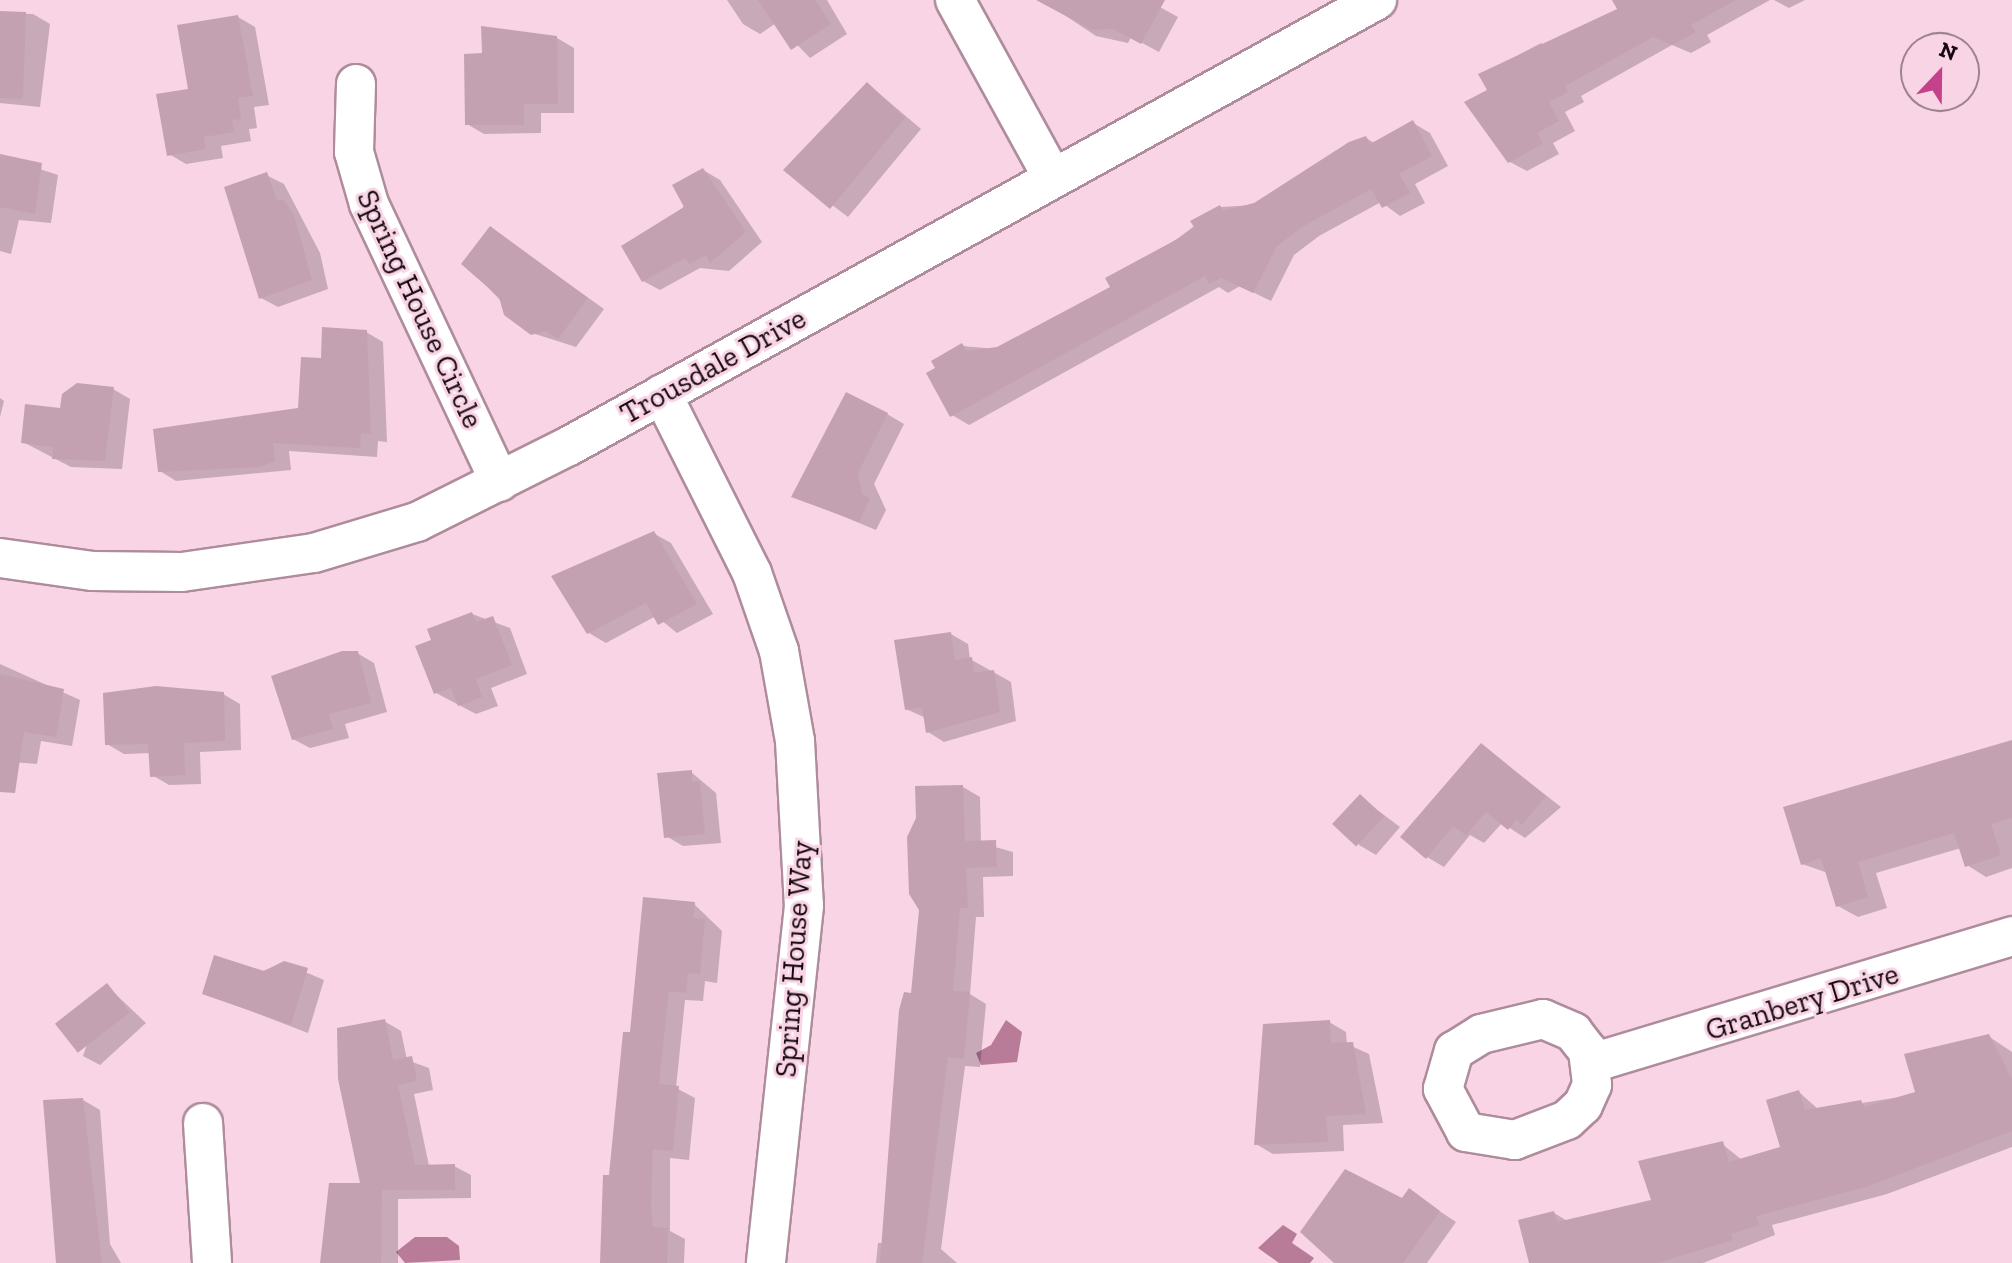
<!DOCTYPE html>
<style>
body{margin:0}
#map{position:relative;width:2012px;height:1263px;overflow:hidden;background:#f9d4e5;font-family:"Zilla Slab",serif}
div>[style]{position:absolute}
.water>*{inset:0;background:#b87c99}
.shadow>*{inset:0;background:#0003}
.building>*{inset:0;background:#c4a1b1;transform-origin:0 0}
.roads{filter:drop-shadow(2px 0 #ae8c9b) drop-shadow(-2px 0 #ae8c9b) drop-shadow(0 2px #ae8c9b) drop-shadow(0 -2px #ae8c9b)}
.minor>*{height:38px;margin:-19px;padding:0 19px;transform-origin:19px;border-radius:19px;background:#fff}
span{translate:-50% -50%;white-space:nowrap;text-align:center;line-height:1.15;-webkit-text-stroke:6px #f9d4e5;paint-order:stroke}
.street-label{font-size:30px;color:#160a10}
.north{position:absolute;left:1900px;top:32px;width:80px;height:80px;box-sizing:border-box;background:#f9d4e5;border:2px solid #9e8390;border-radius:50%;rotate:22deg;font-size:22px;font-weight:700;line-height:32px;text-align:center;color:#160a10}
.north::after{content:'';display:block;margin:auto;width:28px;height:36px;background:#c3428b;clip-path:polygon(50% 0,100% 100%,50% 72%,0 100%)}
</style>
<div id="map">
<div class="water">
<i style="clip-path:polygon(1006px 1020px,1022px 1032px,1017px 1062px,981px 1065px,976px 1053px,991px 1045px)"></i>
<i style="clip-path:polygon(1283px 1225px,1297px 1234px,1292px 1243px,1314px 1258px,1310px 1263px,1279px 1263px,1258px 1248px)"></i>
<i style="clip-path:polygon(415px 1237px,447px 1237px,459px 1246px,460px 1260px,405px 1263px,396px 1252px)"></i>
</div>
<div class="shadow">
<i style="clip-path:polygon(727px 0,827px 0,847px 34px,810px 58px,776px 23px,760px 34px,743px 24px)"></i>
<i style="clip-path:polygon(1147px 0,1178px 17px,1159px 52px,1131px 37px,1128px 43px,1096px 36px,1045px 2px)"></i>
<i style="clip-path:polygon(1620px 0,1770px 0,1707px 35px,1711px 42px,1691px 53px,1672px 45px,1581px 96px,1584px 102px,1565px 112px,1575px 131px,1553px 143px,1559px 154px,1527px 171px,1510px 162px,1466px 103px,1489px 91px,1481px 75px,1541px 43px,1550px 49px,1620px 10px)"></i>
<i style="clip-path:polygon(1774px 0,1805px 0,1789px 8px)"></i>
<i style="clip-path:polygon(0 13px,33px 14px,50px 24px,40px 107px,0 103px)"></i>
<i style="clip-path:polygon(238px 17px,255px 27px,269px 105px,254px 107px,257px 128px,249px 129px,251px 141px,221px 146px,223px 158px,186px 164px,169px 154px,191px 90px)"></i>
<i style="clip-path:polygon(557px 38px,574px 48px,574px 113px,541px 113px,541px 133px,484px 134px,467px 124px,484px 55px)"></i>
<i style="clip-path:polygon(868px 84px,921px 129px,848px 217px,786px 170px)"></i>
<i style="clip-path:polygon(1413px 123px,1430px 133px,1448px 166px,1415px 184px,1425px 203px,1400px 216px,1381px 202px,1319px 236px,1294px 255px,1271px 301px,1240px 286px,1228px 293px,1219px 287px,969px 425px,952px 415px,962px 346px,997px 349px,1112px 287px,1220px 207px,1255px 205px,1366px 138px,1374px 143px)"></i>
<i style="clip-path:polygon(0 156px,58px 175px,51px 223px,19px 220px,11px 254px,0 251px)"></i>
<i style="clip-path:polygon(703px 170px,720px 180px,762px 242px,729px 271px,700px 268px,660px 290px,643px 281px)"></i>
<i style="clip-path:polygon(266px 175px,284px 184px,320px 253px,328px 289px,278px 307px,261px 298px)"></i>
<i style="clip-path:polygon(490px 228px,604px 309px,576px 347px,532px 333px,464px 263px)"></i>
<i style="clip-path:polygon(366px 332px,383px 342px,387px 442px,378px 441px,377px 457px,289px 451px,291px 470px,176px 481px,160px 471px,300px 410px,323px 360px)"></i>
<i style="clip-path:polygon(113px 389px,130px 399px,122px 469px,71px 467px,23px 442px,62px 411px)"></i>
<i style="clip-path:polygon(0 398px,4px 401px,0 417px)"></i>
<i style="clip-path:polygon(887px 414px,904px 424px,874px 484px,886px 510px,876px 530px,794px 496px)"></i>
<i style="clip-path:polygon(653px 533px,671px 543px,713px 614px,677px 633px,656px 616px,606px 643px,589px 633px)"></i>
<i style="clip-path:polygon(472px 614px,510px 628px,527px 674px,491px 688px,498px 706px,476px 714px,436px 693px,434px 641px)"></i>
<i style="clip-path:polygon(951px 634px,968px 644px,970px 659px,1011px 682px,1016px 721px,944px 742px,928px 732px,926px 718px,906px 709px)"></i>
<i style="clip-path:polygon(357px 653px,374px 663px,387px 712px,345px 724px,349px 738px,310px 748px,293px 739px)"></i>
<i style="clip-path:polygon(0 664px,80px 700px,72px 746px,41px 741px,37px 764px,0 761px)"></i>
<i style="clip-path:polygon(223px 694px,240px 704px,241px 750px,200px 752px,201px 784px,169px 785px,152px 775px,151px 753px,124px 754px,107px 744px)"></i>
<i style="clip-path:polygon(2012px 743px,2012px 868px,1986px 877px,1967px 865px,1961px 848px,1876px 873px,1887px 908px,1858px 917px,1838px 906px,1828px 873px,1802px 864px)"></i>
<i style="clip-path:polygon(1481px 745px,1561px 807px,1525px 838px,1502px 823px,1484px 843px,1470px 835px,1444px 867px,1427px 857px)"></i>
<i style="clip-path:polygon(691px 772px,716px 793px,721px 843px,683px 846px,666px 836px)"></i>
<i style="clip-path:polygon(963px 787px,980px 797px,981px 843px,1013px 852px,1013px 876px,983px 877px,984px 917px,976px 917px,970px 994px,986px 1004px,980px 1067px,965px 1066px,941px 1249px,957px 1263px,876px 1263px,878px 1243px,884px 1243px,901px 1010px,913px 995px)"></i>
<i style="clip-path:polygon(1360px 797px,1400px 827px,1376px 855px,1359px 845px)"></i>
<i style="clip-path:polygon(694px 904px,722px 931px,717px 983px,705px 981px,703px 1001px,685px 1000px,676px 1088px,695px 1098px,689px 1160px,670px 1158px,670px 1231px,685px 1239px,684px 1263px,602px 1263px,632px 1034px)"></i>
<i style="clip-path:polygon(284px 963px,324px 980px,308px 1033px,204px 993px)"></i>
<i style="clip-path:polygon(107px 986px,146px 1023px,100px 1065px,83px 1056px)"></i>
<i style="clip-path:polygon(384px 1021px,401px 1031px,407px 1060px,429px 1068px,433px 1090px,414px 1094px,429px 1166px,454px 1166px,471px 1175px,471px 1198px,398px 1199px,398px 1263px,322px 1263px,331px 1219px,363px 1185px)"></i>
<i style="clip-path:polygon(1329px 1022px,1346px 1032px,1347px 1044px,1369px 1054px,1383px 1123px,1343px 1125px,1344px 1151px,1273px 1154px,1256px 1144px)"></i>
<i style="clip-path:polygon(1988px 1036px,2012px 1052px,2012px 1147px,1887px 1194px,1772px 1225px,1775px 1235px,1703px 1263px,1531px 1263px,1554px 1213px,1569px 1222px,1653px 1202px,1641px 1163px,1722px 1144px,1742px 1160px,1783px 1148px,1799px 1092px,1819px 1110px,1918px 1094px)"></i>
<i style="clip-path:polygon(83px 1100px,100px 1110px,110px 1244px,121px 1263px,57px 1263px)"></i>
<i style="clip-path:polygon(1409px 1191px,1456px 1222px,1427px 1263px,1337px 1263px)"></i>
</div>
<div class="building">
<i style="clip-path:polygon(758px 0,815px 0,831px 24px,791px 50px)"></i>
<i style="clip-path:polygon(1036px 0,1165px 0,1141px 44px,1113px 29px,1092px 30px)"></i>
<i style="clip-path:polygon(1612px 0,1736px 0,1691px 25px,1696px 32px,1673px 45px,1653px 37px,1565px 86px,1568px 92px,1549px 102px,1559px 121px,1537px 133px,1543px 144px,1508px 163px,1464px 102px,1487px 90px,1478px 74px,1617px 9px)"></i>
<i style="left:0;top:11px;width:26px;height:87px;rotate:2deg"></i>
<i style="clip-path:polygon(238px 15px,253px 96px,238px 98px,241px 119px,232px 120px,234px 132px,204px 137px,206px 149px,167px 156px,156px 94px,188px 89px,177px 25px)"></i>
<i style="clip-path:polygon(481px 26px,557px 36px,558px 104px,524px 104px,524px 125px,465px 125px,464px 54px,482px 53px)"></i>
<i style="clip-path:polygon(867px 82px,905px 118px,830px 209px,783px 170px)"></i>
<i style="clip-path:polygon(1413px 120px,1432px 156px,1399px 174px,1410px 193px,1382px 208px,1371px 189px,1302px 227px,1277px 246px,1253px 293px,1221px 278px,1209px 284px,1205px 276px,950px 417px,926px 373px,935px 368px,931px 361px,962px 343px,967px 351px,997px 347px,1110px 287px,1105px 278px,1183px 236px,1194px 227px,1190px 221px,1220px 205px,1223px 211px,1254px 203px,1349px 142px,1366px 136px,1370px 144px)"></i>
<i style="clip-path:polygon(0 154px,42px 163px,35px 214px,0 207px)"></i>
<i style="clip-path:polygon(703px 168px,746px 232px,710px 263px,706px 255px,689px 264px,685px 258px,642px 282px,621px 246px,684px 207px,672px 185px)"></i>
<i style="clip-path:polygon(267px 172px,277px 201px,283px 199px,294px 215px,312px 280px,259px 299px,224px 187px)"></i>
<i style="clip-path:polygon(490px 226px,588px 298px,558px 339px,546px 331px,531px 335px,504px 315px,499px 297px,461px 264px)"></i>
<i style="clip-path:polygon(322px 327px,367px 330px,371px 434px,361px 433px,360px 448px,273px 443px,275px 461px,260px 467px,158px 472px,153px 429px,298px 408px,301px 357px,321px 358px)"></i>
<i style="clip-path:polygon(77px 383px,114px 387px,105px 461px,52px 459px,53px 447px,21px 443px,25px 404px,60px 408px,62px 394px)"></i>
<i style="clip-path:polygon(846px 392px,888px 413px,858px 473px,862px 494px,870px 498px,859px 522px,791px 497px)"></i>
<i style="clip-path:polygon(654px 531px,697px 604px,658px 625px,646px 603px,587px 634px,551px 576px)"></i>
<i style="clip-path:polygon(472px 612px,476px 622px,493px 616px,512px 665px,476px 679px,482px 697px,458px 706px,451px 688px,434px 694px,415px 646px,431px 640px,427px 629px)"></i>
<i style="clip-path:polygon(951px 632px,955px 660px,972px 657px,974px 673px,994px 670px,1000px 712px,926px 733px,922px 707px,905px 710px,894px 640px)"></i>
<i style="clip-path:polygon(342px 651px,358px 651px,371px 703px,329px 714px,333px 729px,292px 740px,271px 676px)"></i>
<i style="clip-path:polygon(0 674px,64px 689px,56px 737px,24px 732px,15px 793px,0 792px)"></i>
<i style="clip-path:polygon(156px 686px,224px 692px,225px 741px,184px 743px,185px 775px,150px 777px,148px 744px,105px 745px,103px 693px)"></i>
<i style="clip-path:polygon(2012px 740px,2012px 818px,1991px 824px,2001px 855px,1965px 867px,1954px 833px,1858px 862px,1868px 897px,1836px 907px,1821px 858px,1801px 865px,1783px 807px)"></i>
<i style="clip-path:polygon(1481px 743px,1546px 796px,1522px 825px,1516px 820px,1508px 830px,1486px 812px,1466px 835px,1453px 826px,1426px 859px,1400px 837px)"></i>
<i style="clip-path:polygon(692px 770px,692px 782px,700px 781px,705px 834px,664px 838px,657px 773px)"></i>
<i style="clip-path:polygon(963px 785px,965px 841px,996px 840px,997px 867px,966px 868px,968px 908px,960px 908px,953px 991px,970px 992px,964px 1059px,948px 1057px,922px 1263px,880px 1263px,899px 1010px,904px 992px,911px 993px,919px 910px,909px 894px,907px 837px,916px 818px,915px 786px)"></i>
<i style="left:1360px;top:794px;width:33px;height:41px;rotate:43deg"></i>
<i style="clip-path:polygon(643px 897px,695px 902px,693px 918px,705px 919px,700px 974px,688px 973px,686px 993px,669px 991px,659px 1084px,679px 1086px,673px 1151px,653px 1149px,651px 1207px,653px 1227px,668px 1228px,667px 1263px,600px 1263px,603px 1175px,609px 1175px,623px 1032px,630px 1032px)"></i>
<i style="clip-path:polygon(214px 955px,264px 971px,284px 961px,308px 968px,291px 1025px,202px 994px)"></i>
<i style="left:107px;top:983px;width:37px;height:66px;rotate:52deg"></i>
<i style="clip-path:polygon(385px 1019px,393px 1060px,412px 1056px,417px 1081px,398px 1085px,415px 1165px,455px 1164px,455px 1190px,382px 1190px,381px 1263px,320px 1263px,329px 1183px,360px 1183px,338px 1079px,337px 1028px)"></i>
<i style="clip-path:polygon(1330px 1020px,1331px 1043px,1353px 1042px,1366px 1114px,1326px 1116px,1328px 1142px,1254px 1145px,1263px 1024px)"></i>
<i style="clip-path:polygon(1989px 1034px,2012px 1079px,2012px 1131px,1869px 1186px,1756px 1216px,1759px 1225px,1731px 1234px,1733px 1240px,1657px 1263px,1529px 1263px,1518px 1220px,1554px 1211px,1557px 1222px,1651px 1200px,1638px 1161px,1723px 1141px,1729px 1162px,1780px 1147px,1766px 1100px,1799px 1090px,1805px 1110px,1861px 1100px,1864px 1107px,1915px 1092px,1904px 1054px)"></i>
<i style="clip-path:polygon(83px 1098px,102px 1263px,56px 1263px,43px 1100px)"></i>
<i style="clip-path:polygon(1345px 1169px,1402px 1198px,1409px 1188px,1440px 1211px,1403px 1263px,1334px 1263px,1300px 1232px)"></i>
</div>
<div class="roads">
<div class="minor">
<i style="left:955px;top:0;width:203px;rotate:61.2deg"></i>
<i style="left:356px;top:84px;width:68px;rotate:91.7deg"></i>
<i style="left:354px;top:152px;width:54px;rotate:73.9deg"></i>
<i style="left:369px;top:204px;width:307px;rotate:64.8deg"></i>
<i style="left:662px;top:394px;width:200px;rotate:63.3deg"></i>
<i style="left:752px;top:573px;width:83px;rotate:70.9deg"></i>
<i style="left:779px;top:651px;width:91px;rotate:79.9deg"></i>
<i style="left:795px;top:741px;width:165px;rotate:86.9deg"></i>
<i style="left:804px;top:906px;width:359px;rotate:96.1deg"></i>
<i style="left:0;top:558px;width:94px;rotate:8deg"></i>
<i style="left:93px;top:571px;width:89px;rotate:0.6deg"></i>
<i style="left:182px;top:572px;width:133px;rotate:-8.2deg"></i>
<i style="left:314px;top:553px;width:108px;rotate:-16.8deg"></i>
<i style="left:417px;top:522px;width:170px;rotate:-26.6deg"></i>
<i style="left:569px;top:446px;width:923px;rotate:-28.9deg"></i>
<i style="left:1543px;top:1019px;width:33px;rotate:23deg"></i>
<i style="left:1573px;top:1032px;width:24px;rotate:52deg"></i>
<i style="left:1588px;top:1051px;width:34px;rotate:83deg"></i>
<i style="left:1592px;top:1085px;width:22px;rotate:114deg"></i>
<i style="left:1583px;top:1105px;width:22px;rotate:137deg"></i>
<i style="left:1567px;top:1120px;width:56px;rotate:159deg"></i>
<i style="left:1515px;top:1140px;width:50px;rotate:-170.7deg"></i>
<i style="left:1466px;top:1132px;width:49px;rotate:-118.1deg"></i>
<i style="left:1443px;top:1089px;width:40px;rotate:-74deg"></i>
<i style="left:1454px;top:1051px;width:32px;rotate:-32deg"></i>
<i style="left:1481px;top:1034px;width:64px;rotate:-13.6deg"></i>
<i style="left:1592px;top:1063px;width:439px;rotate:-16.8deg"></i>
<i style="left:203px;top:1123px;width:140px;rotate:86.3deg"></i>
</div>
</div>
<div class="street-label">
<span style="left:420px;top:309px;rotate:65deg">Spring House Circle</span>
<span style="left:713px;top:366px;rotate:-29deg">Trousdale Drive</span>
<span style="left:794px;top:959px;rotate:-86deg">Spring House Way</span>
<span style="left:1802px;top:1002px;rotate:-17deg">Granbery Drive</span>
</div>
<div class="north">N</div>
</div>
